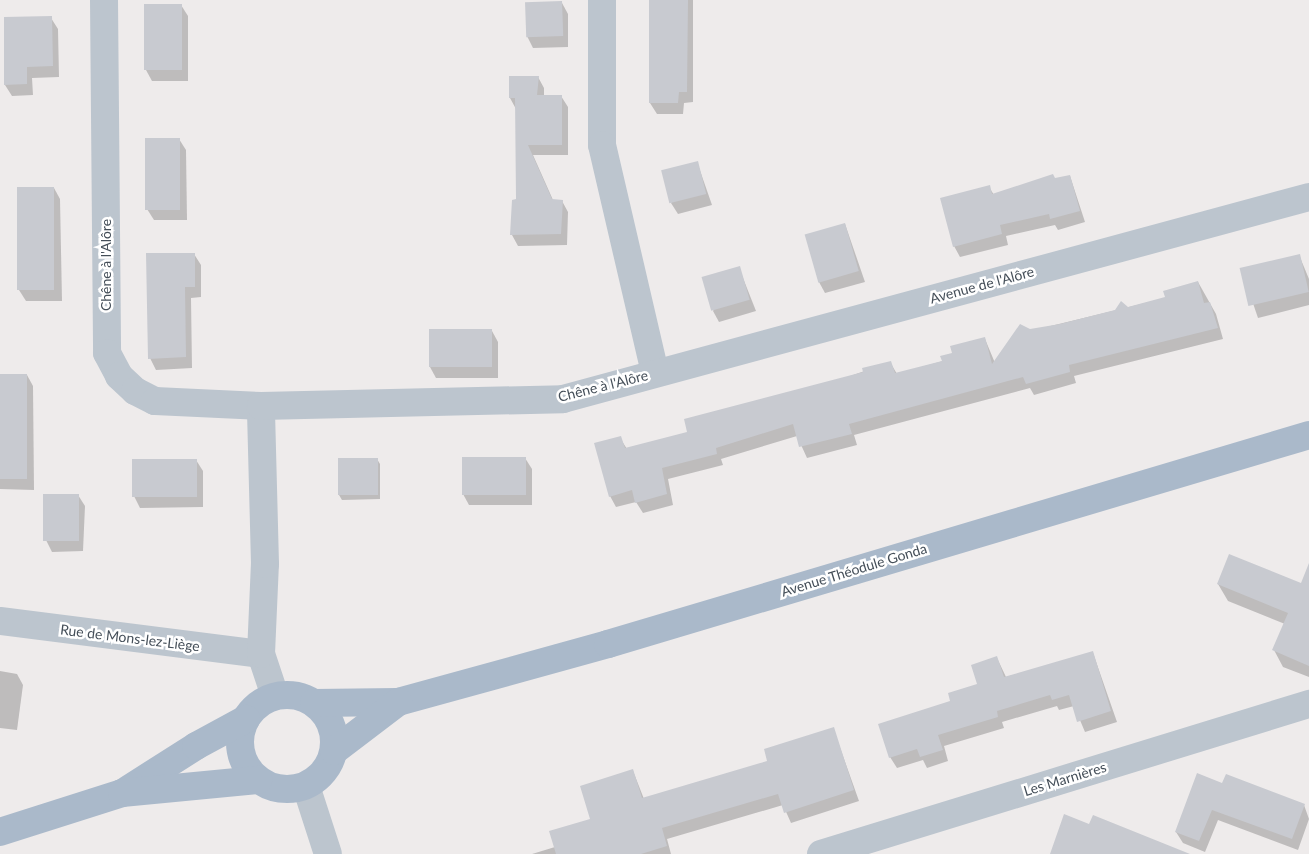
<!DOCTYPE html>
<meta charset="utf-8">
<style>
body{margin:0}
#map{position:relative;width:1309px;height:854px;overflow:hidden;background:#eeebeb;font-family:Lato,sans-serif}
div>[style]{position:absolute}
.shadow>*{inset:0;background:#0003}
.building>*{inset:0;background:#c8cad0;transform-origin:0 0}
.minor>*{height:28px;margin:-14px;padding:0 14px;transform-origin:14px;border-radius:14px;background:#bcc5ce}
.major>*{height:28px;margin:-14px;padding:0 14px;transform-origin:14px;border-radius:14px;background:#aab9ca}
.major>.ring{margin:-14px;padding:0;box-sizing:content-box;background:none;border:28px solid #aab9ca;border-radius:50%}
span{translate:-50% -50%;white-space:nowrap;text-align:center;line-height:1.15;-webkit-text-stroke:5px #fff;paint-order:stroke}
.street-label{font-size:14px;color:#444e58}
</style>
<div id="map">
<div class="shadow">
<i style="clip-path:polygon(651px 0,693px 0,693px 102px,684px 103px,683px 114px,657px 114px,650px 103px)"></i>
<i style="clip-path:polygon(562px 3px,568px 14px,568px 47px,533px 48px,527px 36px)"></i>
<i style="clip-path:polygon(181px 5px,188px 16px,188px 81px,152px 81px,146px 70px)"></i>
<i style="clip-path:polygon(5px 18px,51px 18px,58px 29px,59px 77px,32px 78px,33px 95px,12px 96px,5px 85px)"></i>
<i style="clip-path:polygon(538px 77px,544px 88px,544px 96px,561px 96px,568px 107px,568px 155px,533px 155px,553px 200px,562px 201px,568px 212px,567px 245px,518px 246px,512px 235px,517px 200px,516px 109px,510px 98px)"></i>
<i style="clip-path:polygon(179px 139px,186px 150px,187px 220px,154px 220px,147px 209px)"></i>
<i style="clip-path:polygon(697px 162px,712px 205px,678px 214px,671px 203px)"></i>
<i style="clip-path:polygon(1070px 176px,1085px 222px,1058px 230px,1055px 225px,1006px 236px,1008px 245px,960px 257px,954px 246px,989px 187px,994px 195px)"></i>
<i style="clip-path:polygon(54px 188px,60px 199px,62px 301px,26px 301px,19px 290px)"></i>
<i style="clip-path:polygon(845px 224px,865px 282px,825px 293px,819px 282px,806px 235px)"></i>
<i style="clip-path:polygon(194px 254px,201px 265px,201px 297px,191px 298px,192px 368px,156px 370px,150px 358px)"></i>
<i style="clip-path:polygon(1299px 255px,1309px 279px,1309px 305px,1258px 318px,1242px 271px)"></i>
<i style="clip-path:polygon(739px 268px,756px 311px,719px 322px,713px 311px)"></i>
<i style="clip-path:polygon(1198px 282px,1216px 314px,1223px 339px,1074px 376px,1076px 383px,1034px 395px,1030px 388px,854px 435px,857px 445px,807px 458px,797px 436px,721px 459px,723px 465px,668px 479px,673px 505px,643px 513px,636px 502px,616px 507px,610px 496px,620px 438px,627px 449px,689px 433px,890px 362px,897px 374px,943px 361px,985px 339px,995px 363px,1030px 331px,1166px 298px)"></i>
<i style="clip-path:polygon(492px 331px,498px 342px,498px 378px,436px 378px,430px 367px)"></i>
<i style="clip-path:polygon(27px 375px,33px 386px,34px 490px,0 489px,0 376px)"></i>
<i style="clip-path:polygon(525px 458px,532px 469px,532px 505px,469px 505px,463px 494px)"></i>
<i style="clip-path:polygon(377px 459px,380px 464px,380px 499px,342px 500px,339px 495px)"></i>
<i style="clip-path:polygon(196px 460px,203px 471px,203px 507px,140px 508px,134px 496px)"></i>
<i style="clip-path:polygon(78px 495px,85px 506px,83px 551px,52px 552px,46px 540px)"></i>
<i style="clip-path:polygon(1218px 584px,1309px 587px,1309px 677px,1283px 667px,1274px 650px,1285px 624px,1228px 601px)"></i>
<i style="clip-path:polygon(1093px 653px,1117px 722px,1085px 732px,1074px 706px,1059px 710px,1057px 706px,1002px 722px,1004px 728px,944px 746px,948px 761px,927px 768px,923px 760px,897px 768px,890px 757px,952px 702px,978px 685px,997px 658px,1006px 677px)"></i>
<i style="clip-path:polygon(0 671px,17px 674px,23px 685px,17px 730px,0 728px)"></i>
<i style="clip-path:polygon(833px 728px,859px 801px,791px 823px,783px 805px,667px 839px,671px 854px,532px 854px,555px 847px,591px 820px,633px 771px,644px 799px,769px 762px)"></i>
<i style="clip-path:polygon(1223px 784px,1304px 805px,1309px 819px,1298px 850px,1218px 820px,1205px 852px,1183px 843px,1176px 832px)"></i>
</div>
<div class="building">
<i style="clip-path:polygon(649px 0,688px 0,687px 92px,679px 92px,678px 103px,649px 103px)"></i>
<i style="left:562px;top:1px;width:35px;height:37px;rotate:88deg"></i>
<i style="left:144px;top:4px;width:38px;height:66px"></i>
<i style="clip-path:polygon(52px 16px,53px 66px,27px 67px,27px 84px,4px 85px,4px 17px)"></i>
<i style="clip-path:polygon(509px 76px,539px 76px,537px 95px,562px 95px,562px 145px,528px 145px,552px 199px,563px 200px,561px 234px,510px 235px,512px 200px,516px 199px,515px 98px,509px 98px)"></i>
<i style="left:145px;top:138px;width:35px;height:72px"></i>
<i style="left:698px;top:161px;width:34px;height:38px;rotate:76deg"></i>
<i style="clip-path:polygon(1053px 174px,1055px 178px,1070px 175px,1080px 211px,1050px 219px,1049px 214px,1000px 225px,1002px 234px,953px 247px,940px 198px,990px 185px,992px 194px)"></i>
<i style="left:17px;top:187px;width:37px;height:103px"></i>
<i style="left:845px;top:223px;width:50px;height:42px;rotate:74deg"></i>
<i style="clip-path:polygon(146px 253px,195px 253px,195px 287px,185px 287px,186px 357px,148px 359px)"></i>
<i style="left:1300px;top:254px;width:39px;height:62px;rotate:77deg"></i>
<i style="left:740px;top:266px;width:35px;height:40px;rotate:74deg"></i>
<i style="clip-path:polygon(1198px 281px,1204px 303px,1210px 302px,1218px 328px,1069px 365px,1070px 372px,1026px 384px,1023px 377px,849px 424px,852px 434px,799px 447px,793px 424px,716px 448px,717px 454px,662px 468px,667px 494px,635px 503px,632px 490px,609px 497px,594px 443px,621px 436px,625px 448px,687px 432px,684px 419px,863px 372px,862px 368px,891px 361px,895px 373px,942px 361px,940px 356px,952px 353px,950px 346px,985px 337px,992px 364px,1020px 324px,1030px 329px,1060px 324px,1115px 310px,1121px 301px,1128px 307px,1165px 297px,1163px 291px)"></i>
<i style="left:429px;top:329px;width:63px;height:38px"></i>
<i style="left:0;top:374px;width:27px;height:105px"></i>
<i style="left:462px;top:457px;width:64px;height:38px"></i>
<i style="left:338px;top:458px;width:40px;height:37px"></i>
<i style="left:132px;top:459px;width:65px;height:38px"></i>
<i style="left:43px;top:494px;width:36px;height:47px"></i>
<i style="clip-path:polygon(1229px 554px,1301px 583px,1309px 563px,1309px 666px,1272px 650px,1288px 613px,1217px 584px)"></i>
<i style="clip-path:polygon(1093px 651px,1111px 711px,1077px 722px,1069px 695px,1052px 700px,1050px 695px,997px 711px,998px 717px,938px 735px,943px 750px,920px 757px,917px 749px,889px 758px,878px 724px,950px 701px,948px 693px,977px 684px,971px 665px,997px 656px,1004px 677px)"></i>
<i style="clip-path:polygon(834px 727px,854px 790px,784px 813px,778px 794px,662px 828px,667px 846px,641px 854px,556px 854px,549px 831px,590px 819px,580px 786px,633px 769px,642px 798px,767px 761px,764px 749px)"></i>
<i style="clip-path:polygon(1197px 773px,1222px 783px,1226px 774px,1305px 804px,1292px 839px,1212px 810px,1199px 841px,1175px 832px)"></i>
<i style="clip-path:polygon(1064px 814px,1089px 824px,1093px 815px,1190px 854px,1050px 854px)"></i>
</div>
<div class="minor">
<i style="left:104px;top:0;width:353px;rotate:89.5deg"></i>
<i style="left:107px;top:353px;width:26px;rotate:62deg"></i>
<i style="left:119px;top:376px;width:22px;rotate:43deg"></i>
<i style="left:135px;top:391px;width:22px;rotate:27deg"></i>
<i style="left:155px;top:401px;width:106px;rotate:2.7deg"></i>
<i style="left:602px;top:0;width:145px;rotate:90deg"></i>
<i style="left:602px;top:145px;width:234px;rotate:76.9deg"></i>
<i style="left:0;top:621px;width:263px;rotate:7.2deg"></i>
<i style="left:275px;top:696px;width:44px;rotate:-108.4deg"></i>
<i style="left:261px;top:654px;width:90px;rotate:-87.5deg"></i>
<i style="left:265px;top:564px;width:158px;rotate:-91.5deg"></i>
<i style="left:261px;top:406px;width:302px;rotate:-1.3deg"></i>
<i style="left:563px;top:399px;width:773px;rotate:-15.15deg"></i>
<i style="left:306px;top:786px;width:71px;rotate:72.1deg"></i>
<i style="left:821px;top:854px;width:511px;rotate:-17.09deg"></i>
</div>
<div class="major">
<i class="ring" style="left:240px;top:695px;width:66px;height:66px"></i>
<i style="left:314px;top:703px;width:84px;rotate:-0.7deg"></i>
<i style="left:398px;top:702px;width:218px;rotate:-15.4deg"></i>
<i style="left:608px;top:644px;width:731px;rotate:-16.6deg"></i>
<i style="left:334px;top:751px;width:81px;rotate:-37.4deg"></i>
<i style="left:127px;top:790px;width:82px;rotate:-32.5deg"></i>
<i style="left:196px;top:746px;width:57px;rotate:-28.4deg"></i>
<i style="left:0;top:832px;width:128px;rotate:-17.7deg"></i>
<i style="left:122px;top:793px;width:137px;rotate:-5.5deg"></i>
</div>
<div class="street-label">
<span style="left:106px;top:265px;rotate:-90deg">Chêne à l'Alôre</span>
<span style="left:982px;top:285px;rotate:-15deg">Avenue de l'Alôre</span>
<span style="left:603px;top:386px;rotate:-14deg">Chêne à l'Alôre</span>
<span style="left:854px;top:570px;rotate:-17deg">Avenue Théodule Gonda</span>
<span style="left:130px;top:638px;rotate:7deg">Rue de Mons-lez-Liège</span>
<span style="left:1065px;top:779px;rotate:-17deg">Les Marnières</span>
</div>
</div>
